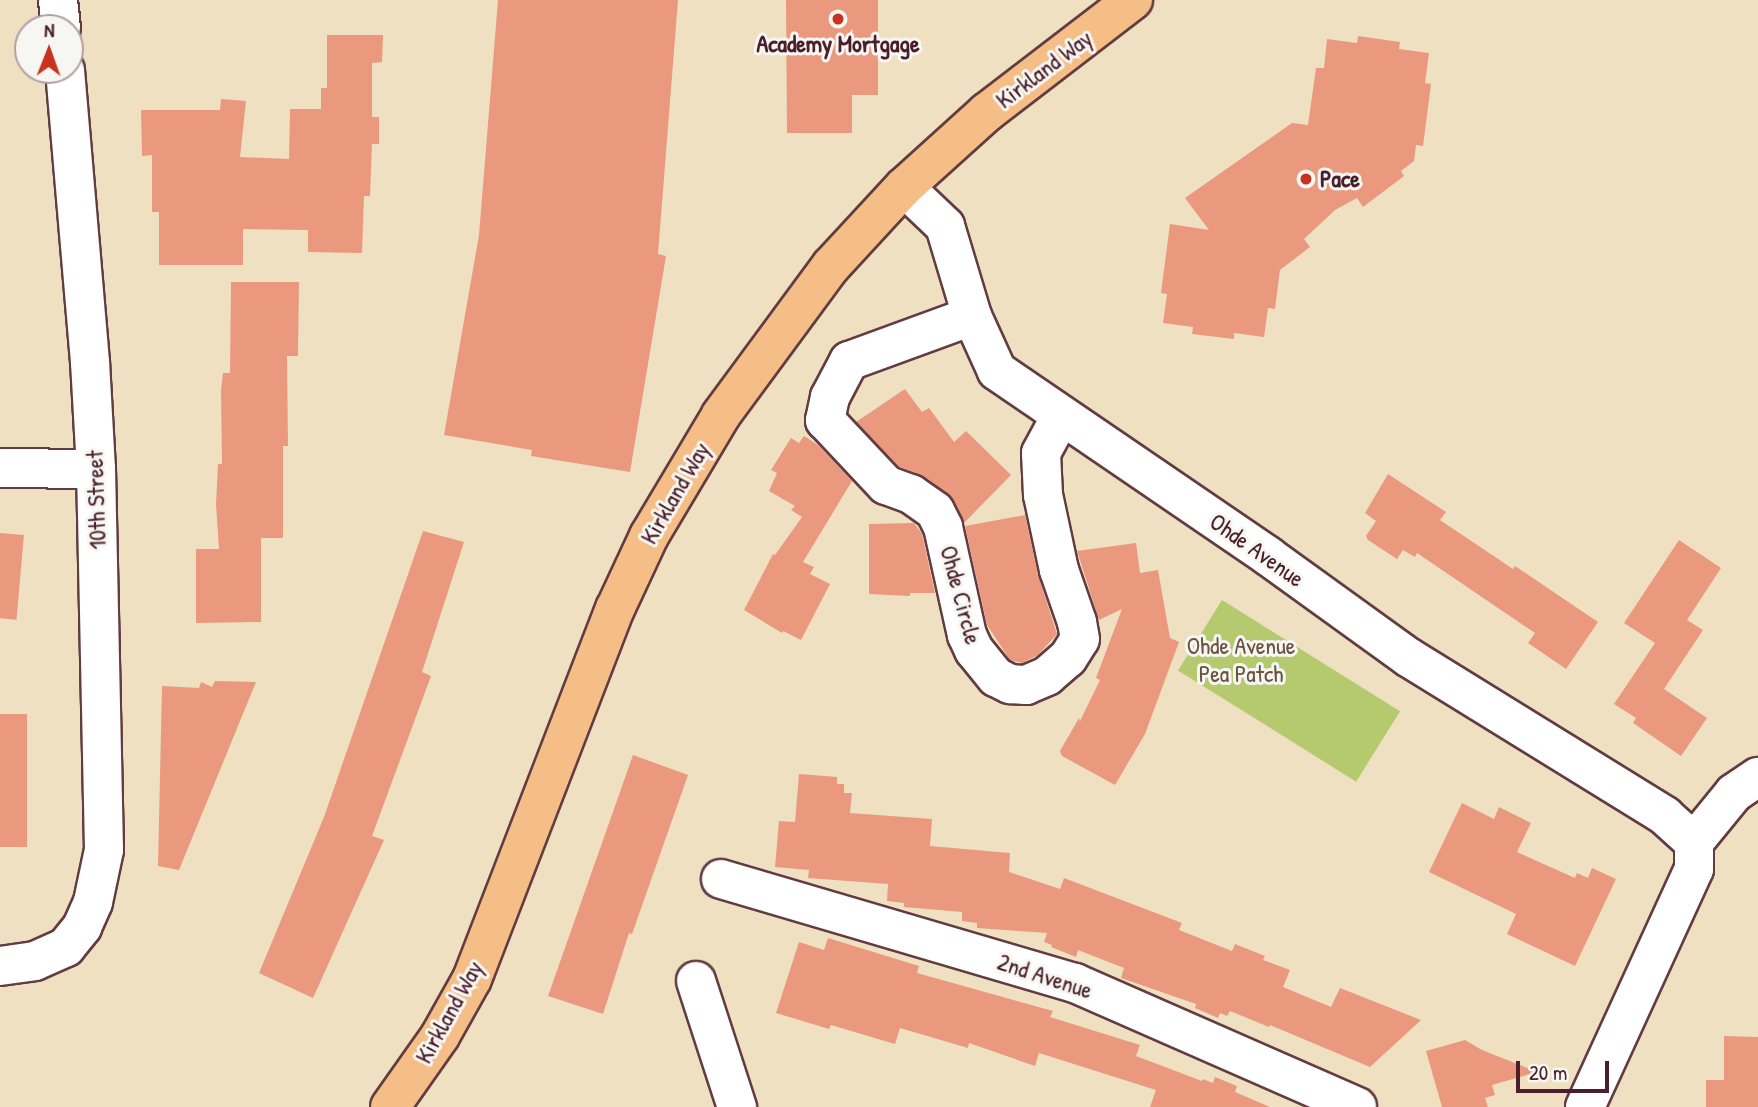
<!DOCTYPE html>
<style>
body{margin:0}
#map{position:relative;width:1758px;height:1107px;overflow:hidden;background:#efe0c2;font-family:"Patrick Hand",sans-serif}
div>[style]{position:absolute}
.green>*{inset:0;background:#b5ca6e;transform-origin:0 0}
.building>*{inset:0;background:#ea997f;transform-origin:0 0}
.roads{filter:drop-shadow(2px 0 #633c42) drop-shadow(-2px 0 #633c42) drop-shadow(0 2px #633c42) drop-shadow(0 -2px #633c42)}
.minor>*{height:38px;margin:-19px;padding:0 19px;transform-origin:19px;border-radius:19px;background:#fff}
.major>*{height:38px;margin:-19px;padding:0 19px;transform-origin:19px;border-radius:19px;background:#f6be87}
.dots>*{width:19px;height:19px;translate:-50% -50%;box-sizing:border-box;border:4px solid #f6f6f2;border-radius:50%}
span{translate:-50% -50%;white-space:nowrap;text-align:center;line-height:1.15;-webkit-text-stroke:6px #f6f6f2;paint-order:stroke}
.poi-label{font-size:24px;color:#4a1f2b;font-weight:700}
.left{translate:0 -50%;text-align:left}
.street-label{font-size:24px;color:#4a1f2b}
.park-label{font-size:24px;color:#6a523f}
.north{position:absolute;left:14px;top:14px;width:70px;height:70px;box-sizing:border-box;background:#f6f6f2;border:2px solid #b1a0a2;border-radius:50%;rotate:1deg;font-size:19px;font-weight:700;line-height:28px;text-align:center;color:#4a1f2b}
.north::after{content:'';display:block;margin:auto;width:24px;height:32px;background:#c8321e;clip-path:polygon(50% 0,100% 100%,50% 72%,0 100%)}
.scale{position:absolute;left:1516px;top:1061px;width:93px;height:32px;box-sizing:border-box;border:4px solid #4a1f2b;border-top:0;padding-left:9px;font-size:21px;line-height:24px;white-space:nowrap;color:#4a1f2b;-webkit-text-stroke:5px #f6f6f2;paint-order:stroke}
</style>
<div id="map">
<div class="green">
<i style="left:1222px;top:600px;width:210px;height:83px;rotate:32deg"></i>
</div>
<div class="building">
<i style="clip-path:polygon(498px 0,678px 0,658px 254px,666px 256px,630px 472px,531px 456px,532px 450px,444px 435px,479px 235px)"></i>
<i style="clip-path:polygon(786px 0,878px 0,878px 95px,852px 95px,852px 133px,787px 133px)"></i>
<i style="clip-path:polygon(327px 35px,383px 35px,382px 62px,372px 63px,372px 117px,379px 117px,379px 144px,372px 144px,370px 196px,364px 196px,362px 253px,308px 252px,308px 230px,243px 229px,243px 265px,159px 265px,159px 212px,152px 212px,152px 155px,142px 156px,141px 110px,220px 110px,221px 99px,246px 101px,240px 157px,289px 159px,290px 109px,321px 109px,321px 88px,327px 88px)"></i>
<i style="clip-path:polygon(1358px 36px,1400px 42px,1399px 49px,1429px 53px,1425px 83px,1431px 84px,1423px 146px,1416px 145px,1414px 161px,1401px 171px,1404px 176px,1363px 207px,1357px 198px,1335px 210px,1304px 239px,1310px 247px,1280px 270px,1275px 309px,1268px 308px,1264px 337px,1234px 333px,1234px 339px,1192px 334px,1193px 327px,1163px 323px,1167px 294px,1161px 293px,1170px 224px,1209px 230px,1185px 198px,1292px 123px,1308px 125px,1316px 68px,1324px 68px,1327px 39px,1357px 43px)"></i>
<i style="clip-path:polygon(231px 282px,299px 282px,298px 356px,287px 356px,288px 446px,283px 446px,283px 538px,261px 538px,261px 622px,196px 623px,196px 549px,219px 549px,216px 504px,218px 464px,222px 464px,221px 390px,223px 373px,230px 373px)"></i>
<i style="clip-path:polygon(905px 389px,922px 412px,929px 408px,954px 442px,966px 431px,1011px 475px,964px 523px,948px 494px,923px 476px,898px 466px,856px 422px)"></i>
<i style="clip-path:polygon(804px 436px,818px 445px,852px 481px,803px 562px,814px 567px,810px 574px,830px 584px,801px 640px,783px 631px,782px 633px,744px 610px,773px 554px,775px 555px,802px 517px,791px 510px,795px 506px,769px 491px,777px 473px,771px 470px,791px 438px,799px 443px)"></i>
<i style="clip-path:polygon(1388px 474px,1446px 512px,1440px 520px,1513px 569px,1515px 566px,1598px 622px,1566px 669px,1528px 643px,1535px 633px,1417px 553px,1415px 557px,1403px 550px,1397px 559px,1368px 540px,1366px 536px,1376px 521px,1365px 513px)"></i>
<i style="clip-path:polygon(1025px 515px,1038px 575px,1057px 634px,1038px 655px,1022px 663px,1010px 660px,987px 625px,965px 526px)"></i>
<i style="clip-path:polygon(914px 523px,922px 534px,935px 593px,910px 593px,910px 596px,869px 594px,869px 524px)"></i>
<i style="clip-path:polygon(423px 531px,464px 542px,422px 672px,431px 676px,372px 836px,384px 840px,313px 998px,259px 973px,324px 817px)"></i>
<i style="left:0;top:533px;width:24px;height:85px;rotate:5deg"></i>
<i style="clip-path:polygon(1679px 540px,1721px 568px,1687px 620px,1703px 630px,1664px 689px,1707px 718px,1681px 756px,1633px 723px,1636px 718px,1614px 704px,1655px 643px,1624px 623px)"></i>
<i style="clip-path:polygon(1136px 543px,1140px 573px,1158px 570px,1170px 638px,1179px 642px,1145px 734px,1115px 785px,1062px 756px,1060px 751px,1079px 718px,1080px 721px,1100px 680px,1096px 678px,1122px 609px,1099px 620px,1077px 551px)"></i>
<i style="clip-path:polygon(215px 681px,256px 682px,179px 870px,158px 866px,162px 686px,199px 688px,201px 682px,212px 687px)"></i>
<i style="left:0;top:714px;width:27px;height:133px"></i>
<i style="clip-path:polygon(633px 755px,688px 775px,632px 934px,629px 933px,603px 1014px,548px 996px)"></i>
<i style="clip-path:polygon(799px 774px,837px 777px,837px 784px,844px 784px,844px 793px,852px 793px,850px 813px,932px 819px,930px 846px,1010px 853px,1009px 872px,1060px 889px,1064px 878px,1182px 923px,1179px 930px,1232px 951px,1235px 944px,1265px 956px,1263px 960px,1290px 970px,1283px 987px,1331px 1007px,1340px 988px,1421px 1020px,1370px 1067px,1270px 1025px,1269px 1027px,1230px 1011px,1227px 1016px,1220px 1013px,1218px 1018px,1195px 1008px,1196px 1004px,1121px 978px,1124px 968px,1078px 950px,1076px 957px,1051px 947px,1052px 945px,1044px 942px,1047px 933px,977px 928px,977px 923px,962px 921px,962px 912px,904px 907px,904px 903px,887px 901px,888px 884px,808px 878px,809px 870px,775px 867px,779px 821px,795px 822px)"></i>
<i style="clip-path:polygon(1462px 803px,1494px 819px,1499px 807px,1531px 823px,1517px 852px,1575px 878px,1577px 873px,1588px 878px,1592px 868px,1616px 879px,1575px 966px,1507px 934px,1516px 914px,1429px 872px)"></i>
<i style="clip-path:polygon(828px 938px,919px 966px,917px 973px,1053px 1011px,1050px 1017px,1140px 1045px,1136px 1056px,1202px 1081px,1203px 1079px,1213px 1083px,1215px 1077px,1237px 1086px,1235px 1092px,1270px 1107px,1150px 1107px,1156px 1090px,1039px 1053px,1035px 1066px,969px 1043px,968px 1048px,900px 1028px,895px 1044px,831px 1025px,829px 1029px,776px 1013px,799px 942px,824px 950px)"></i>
<i style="clip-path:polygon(1724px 1036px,1758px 1037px,1758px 1107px,1706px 1107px,1706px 1080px,1724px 1080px)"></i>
<i style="clip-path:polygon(1465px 1040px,1482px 1050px,1537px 1072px,1492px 1085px,1495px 1095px,1485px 1098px,1488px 1107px,1442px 1107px,1426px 1051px)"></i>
</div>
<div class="roads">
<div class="minor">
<i style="left:58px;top:0;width:28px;rotate:84deg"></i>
<i style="left:904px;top:187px;width:57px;rotate:43.6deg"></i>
<i style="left:945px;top:226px;width:94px;rotate:73.3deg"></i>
<i style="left:972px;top:316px;width:60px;rotate:65.6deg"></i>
<i style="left:997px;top:371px;width:328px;rotate:34.3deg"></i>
<i style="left:1268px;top:556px;width:173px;rotate:35.8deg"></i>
<i style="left:1408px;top:657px;width:302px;rotate:31.7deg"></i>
<i style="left:1665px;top:816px;width:39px;rotate:42deg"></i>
<i style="left:972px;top:316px;width:131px;rotate:159.9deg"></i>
<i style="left:849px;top:361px;width:41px;rotate:117.8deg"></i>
<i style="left:830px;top:397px;width:24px;rotate:102deg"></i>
<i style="left:825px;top:420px;width:89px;rotate:46.8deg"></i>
<i style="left:886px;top:485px;width:27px;rotate:20deg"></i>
<i style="left:911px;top:494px;width:29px;rotate:35deg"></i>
<i style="left:935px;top:511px;width:18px;rotate:63deg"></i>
<i style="left:943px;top:527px;width:111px;rotate:77.5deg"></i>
<i style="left:967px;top:635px;width:17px;rotate:65deg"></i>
<i style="left:974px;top:650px;width:35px;rotate:51deg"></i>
<i style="left:996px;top:677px;width:16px;rotate:27deg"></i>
<i style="left:1010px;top:684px;width:16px;rotate:4deg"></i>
<i style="left:1026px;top:685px;width:23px;rotate:-23deg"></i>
<i style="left:1047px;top:676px;width:28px;rotate:-41deg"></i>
<i style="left:1068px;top:658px;width:22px;rotate:-58deg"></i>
<i style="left:1080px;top:639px;width:17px;rotate:-100deg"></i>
<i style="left:1077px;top:622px;width:55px;rotate:-109.1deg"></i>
<i style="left:1059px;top:570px;width:77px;rotate:-102deg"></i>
<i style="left:1043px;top:495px;width:42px;rotate:-92.7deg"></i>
<i style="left:1041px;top:453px;width:42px;rotate:-61.6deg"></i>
<i style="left:0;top:468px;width:96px;rotate:0.6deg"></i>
<i style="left:1694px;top:842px;width:63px;rotate:-50.8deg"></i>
<i style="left:1734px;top:793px;width:29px;rotate:-34deg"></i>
<i style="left:721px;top:879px;width:369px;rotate:16.4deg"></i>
<i style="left:1075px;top:983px;width:308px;rotate:23.7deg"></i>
<i style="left:0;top:966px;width:35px;rotate:-8deg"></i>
<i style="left:35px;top:961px;width:34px;rotate:-24deg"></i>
<i style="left:66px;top:947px;width:26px;rotate:-51deg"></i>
<i style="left:82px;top:927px;width:27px;rotate:-66deg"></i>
<i style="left:93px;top:902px;width:53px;rotate:-78.1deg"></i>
<i style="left:104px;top:850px;width:381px;rotate:-91.2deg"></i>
<i style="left:96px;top:469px;width:107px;rotate:-93.2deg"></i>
<i style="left:90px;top:362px;width:293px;rotate:-94.9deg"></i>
<i style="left:696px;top:981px;width:133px;rotate:72deg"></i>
<i style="left:1585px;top:1107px;width:262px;rotate:-65.4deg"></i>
<i style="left:1694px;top:869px;width:27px;rotate:-90deg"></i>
</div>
<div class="major">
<i style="left:390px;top:1107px;width:87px;rotate:-54.8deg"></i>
<i style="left:440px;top:1036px;width:65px;rotate:-60.7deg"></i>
<i style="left:472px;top:979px;width:397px;rotate:-68.9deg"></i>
<i style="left:615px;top:609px;width:81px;rotate:-65deg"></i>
<i style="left:649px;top:536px;width:141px;rotate:-59.2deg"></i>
<i style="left:721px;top:415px;width:185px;rotate:-53.6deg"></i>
<i style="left:831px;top:266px;width:108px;rotate:-47.3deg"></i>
<i style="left:904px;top:187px;width:112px;rotate:-42.1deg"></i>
<i style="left:987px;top:112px;width:184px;rotate:-37.5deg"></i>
</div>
</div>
<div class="dots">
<i style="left:838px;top:19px;background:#c8321e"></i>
<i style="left:1306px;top:179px;background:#c8321e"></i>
</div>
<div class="poi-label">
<span style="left:838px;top:44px">Academy Mortgage</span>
<span class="left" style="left:1320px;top:179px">Pace</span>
</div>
<div class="street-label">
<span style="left:1044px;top:69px;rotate:-37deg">Kirkland Way</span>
<span style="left:675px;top:493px;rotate:-60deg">Kirkland Way</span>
<span style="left:96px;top:500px;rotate:-92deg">10th Street</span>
<span style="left:1257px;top:550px;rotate:35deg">Ohde Avenue</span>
<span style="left:961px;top:595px;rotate:75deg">Ohde Circle</span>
<span style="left:1045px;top:976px;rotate:18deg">2nd Avenue</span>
<span style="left:449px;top:1012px;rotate:-61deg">Kirkland Way</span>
</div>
<div class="park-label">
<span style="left:1241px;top:660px">Ohde Avenue<br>Pea Patch</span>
</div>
<div class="north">N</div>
<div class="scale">20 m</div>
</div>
